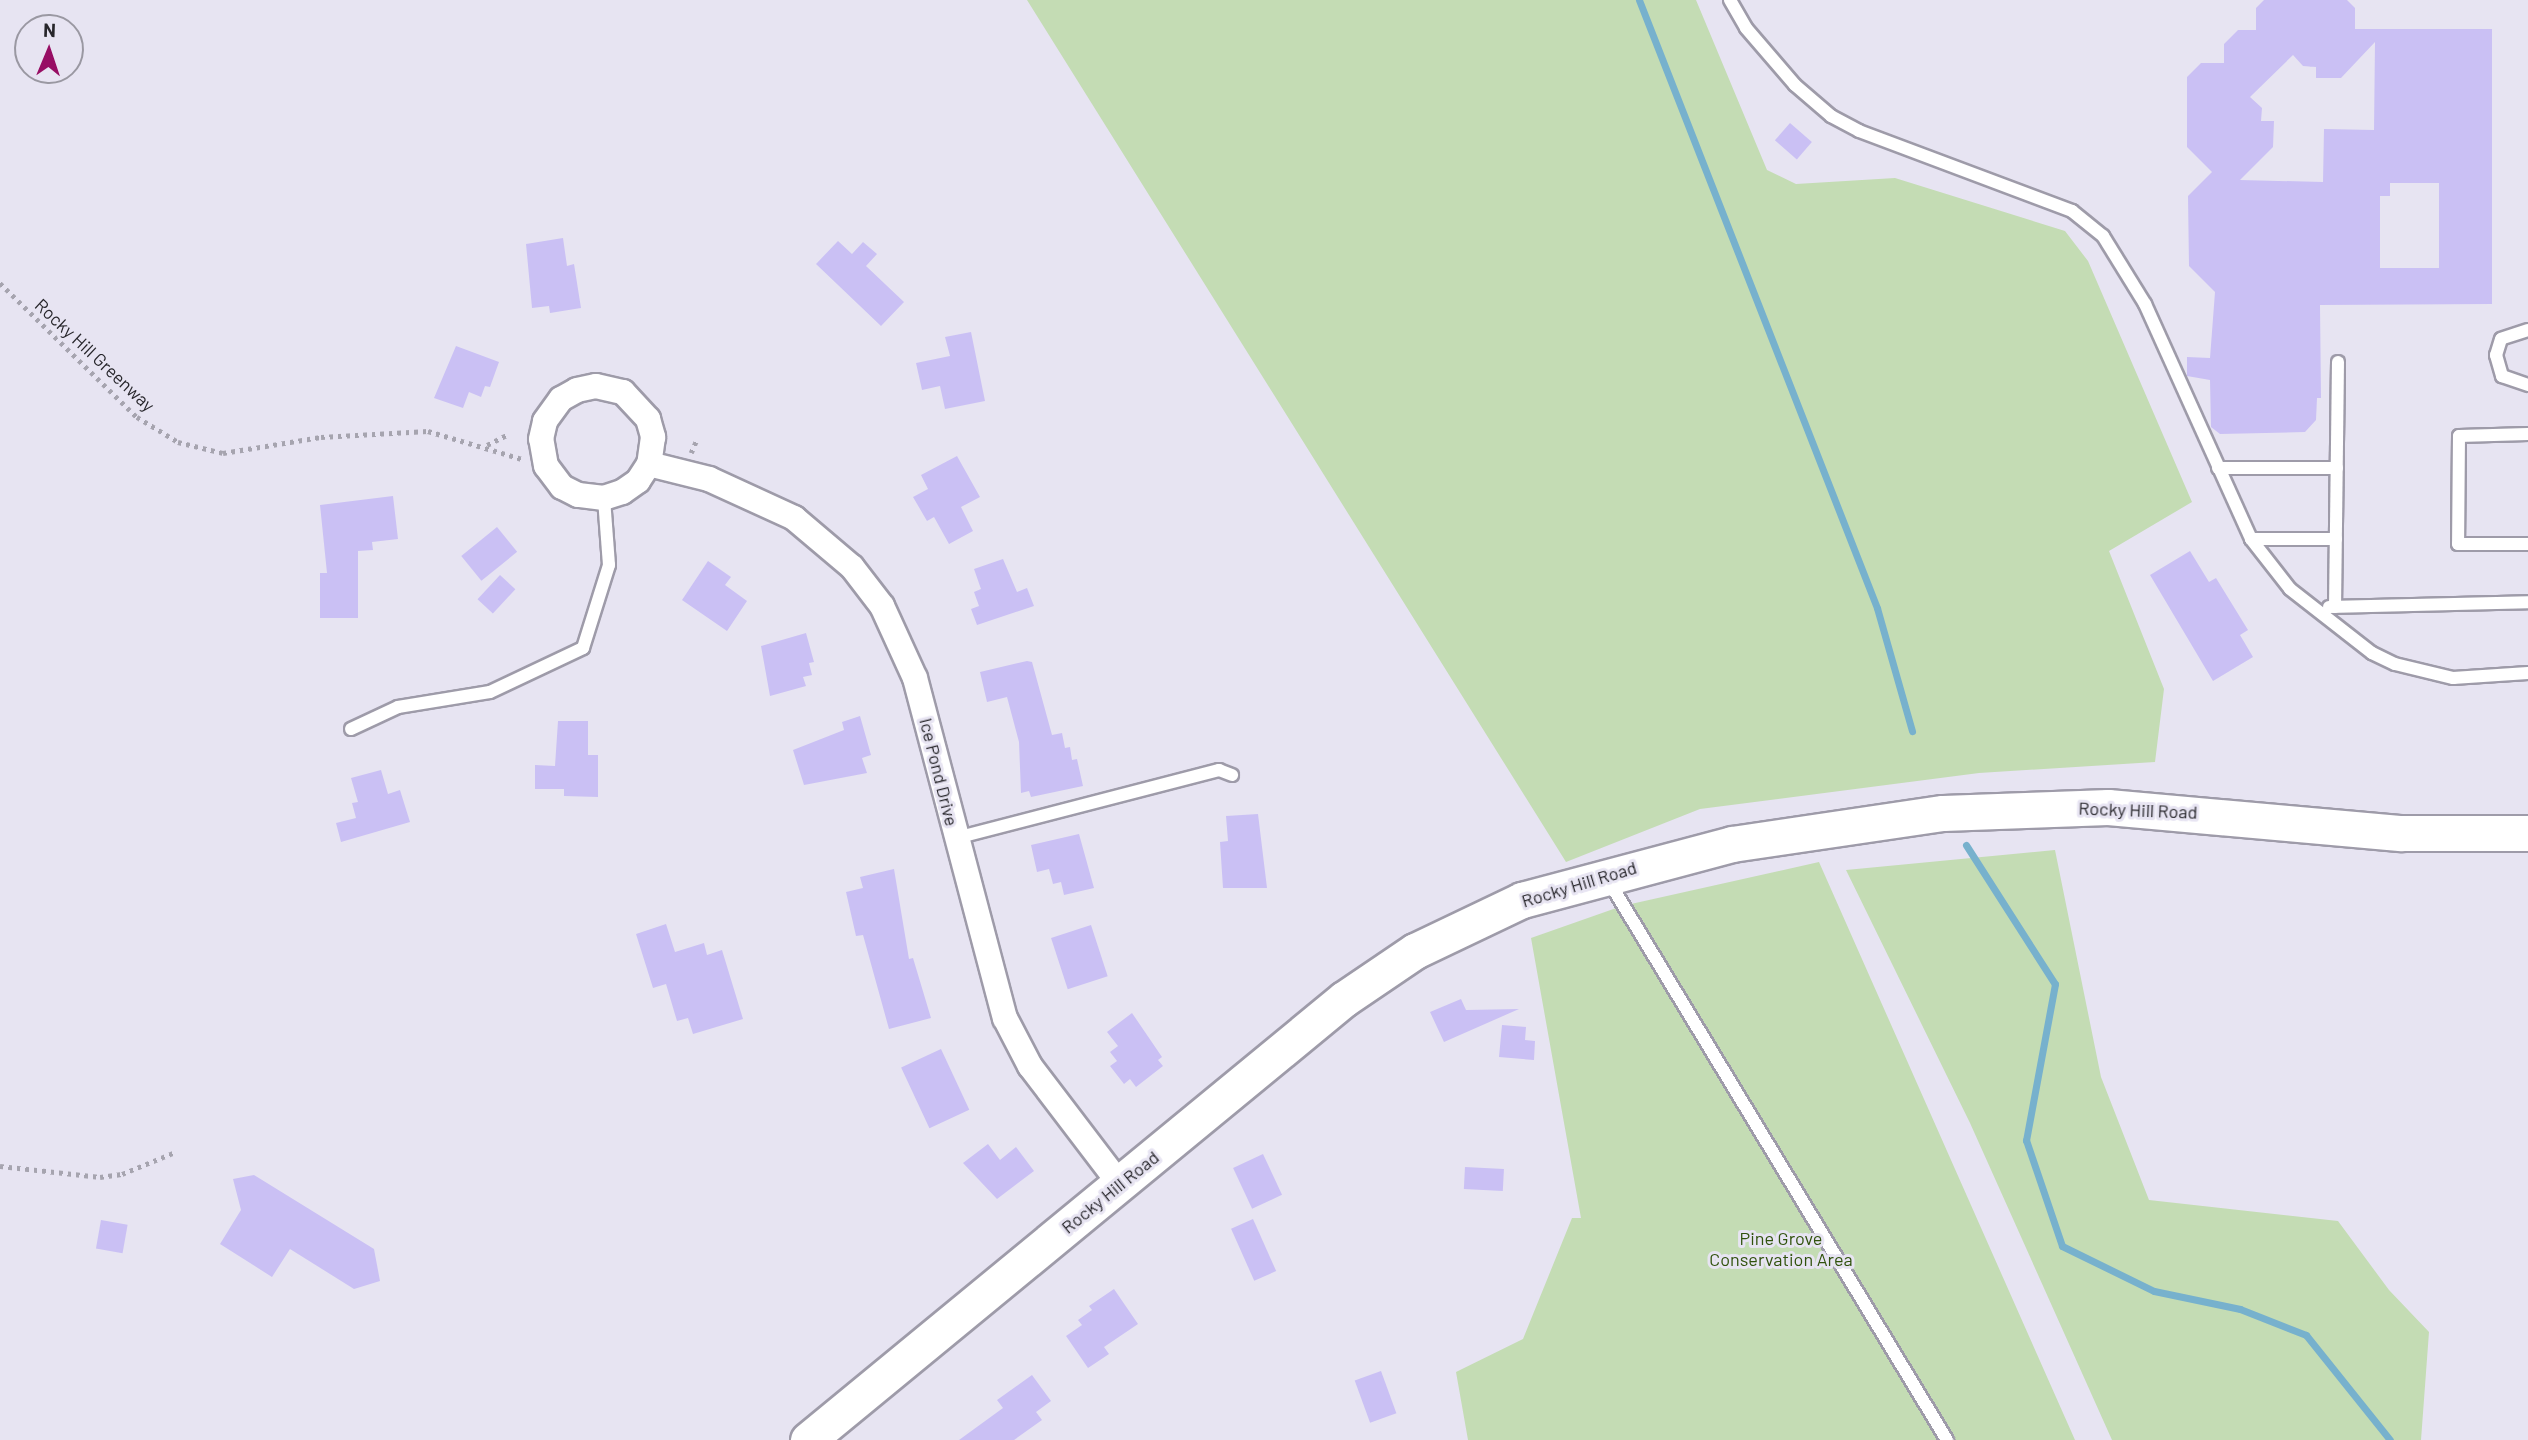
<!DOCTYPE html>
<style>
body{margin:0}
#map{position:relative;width:2528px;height:1440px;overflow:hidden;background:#e7e4f2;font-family:Barlow,sans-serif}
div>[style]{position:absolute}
.green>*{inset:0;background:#c4dcb4}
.stream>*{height:7px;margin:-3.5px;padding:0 3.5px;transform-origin:3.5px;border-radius:3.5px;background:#77b1cd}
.building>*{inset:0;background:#cac0f4;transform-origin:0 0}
.path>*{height:4.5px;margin-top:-2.25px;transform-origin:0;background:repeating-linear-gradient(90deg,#a6a4af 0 3.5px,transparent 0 8.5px)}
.roads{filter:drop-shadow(2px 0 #9e9ba9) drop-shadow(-2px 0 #9e9ba9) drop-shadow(0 2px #9e9ba9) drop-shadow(0 -2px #9e9ba9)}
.service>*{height:12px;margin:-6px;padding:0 6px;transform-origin:6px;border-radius:6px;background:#fff}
.minor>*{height:24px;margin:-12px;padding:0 12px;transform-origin:12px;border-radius:12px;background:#fff}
.secondary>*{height:35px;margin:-17.5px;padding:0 17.5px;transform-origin:17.5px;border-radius:17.5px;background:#fff}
span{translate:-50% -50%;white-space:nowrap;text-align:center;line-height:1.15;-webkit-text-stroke:6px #e7e4f2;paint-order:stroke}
.street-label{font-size:18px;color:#27262b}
.park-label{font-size:18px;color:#30520c}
.north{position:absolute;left:14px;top:14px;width:70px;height:70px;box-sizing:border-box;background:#e7e4f2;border:2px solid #9a98a2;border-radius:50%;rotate:2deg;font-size:19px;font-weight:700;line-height:28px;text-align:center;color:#27262b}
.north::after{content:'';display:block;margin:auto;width:24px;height:32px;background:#970e64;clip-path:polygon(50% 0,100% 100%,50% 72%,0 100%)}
</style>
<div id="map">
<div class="green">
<i style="clip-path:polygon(1027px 0,1696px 0,1767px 170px,1796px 184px,1895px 178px,2065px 231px,2088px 261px,2192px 502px,2109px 551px,2164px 689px,2155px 762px,1979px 773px,1700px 809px,1566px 862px)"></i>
<i style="clip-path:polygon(2055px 850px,2101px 1077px,2149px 1200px,2338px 1221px,2389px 1290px,2429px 1332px,2421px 1440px,2112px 1440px,1970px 1123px,1846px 870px)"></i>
<i style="clip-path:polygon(1819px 862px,2075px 1440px,1468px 1440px,1456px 1372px,1523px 1339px,1572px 1218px,1581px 1218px,1531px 938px,1622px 906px)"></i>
</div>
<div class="stream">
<i style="left:1639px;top:0;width:653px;rotate:68.62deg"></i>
<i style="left:1877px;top:608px;width:128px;rotate:74.1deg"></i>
<i style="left:1966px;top:845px;width:165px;rotate:57.4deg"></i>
<i style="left:2055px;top:984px;width:159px;rotate:100.5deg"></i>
<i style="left:2026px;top:1140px;width:112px;rotate:71.2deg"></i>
<i style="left:2062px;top:1246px;width:102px;rotate:26.1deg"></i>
<i style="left:2154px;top:1291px;width:88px;rotate:11.8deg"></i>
<i style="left:2240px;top:1309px;width:71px;rotate:21.5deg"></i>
<i style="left:2306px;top:1335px;width:134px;rotate:51.3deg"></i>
</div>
<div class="building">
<i style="clip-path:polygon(evenodd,2264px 0,2347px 0,2355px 8px,2355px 29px,2492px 29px,2492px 304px,2320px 305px,2321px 398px,2317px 398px,2316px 420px,2305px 432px,2220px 434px,2211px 427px,2210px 380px,2187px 376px,2187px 357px,2210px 358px,2215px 292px,2189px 266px,2188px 196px,2212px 172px,2187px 147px,2187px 77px,2201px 63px,2224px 63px,2224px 44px,2238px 30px,2256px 30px,2256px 8px,2264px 0,2375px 42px,2374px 130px,2324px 129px,2323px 182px,2240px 180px,2273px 147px,2274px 121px,2261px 121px,2262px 108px,2250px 97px,2293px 55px,2303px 66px,2316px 67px,2316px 78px,2341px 78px,2375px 42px,2264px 0,2390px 183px,2439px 183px,2439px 268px,2380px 268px,2380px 196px,2390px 196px,2390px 183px)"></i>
<i style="left:1790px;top:123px;width:29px;height:23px;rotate:41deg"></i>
<i style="clip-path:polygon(563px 238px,567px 266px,574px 264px,581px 308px,550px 313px,549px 306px,532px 308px,526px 244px)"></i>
<i style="clip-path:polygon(838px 241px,852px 254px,863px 242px,877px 254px,866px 266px,904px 302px,881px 326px,816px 264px)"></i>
<i style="clip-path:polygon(971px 332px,985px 401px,945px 409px,940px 386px,922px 390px,916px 363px,950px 356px,945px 337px)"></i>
<i style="clip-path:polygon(456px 346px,499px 362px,490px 387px,485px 386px,481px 397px,469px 392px,463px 408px,434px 398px)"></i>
<i style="clip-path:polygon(957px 456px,980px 497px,961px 507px,973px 531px,949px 544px,934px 517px,927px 521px,913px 497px,928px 489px,921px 475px)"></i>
<i style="clip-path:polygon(393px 496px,398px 539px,372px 542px,373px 550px,358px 551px,358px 618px,320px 618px,320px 573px,327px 573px,320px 505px)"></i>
<i style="left:497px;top:527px;width:32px;height:46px;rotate:51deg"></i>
<i style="clip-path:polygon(2190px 551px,2209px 582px,2216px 578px,2248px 630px,2240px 635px,2253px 657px,2213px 681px,2150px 575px)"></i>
<i style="clip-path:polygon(1003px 559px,1017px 592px,1027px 588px,1034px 606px,977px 625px,971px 609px,979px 606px,974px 592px,981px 589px,974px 569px)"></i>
<i style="clip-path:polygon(708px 561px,731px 577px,725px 585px,747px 601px,727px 631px,682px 600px)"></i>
<i style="left:500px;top:575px;width:21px;height:33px;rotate:43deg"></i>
<i style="clip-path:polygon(806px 633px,814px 662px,809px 663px,812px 675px,803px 677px,806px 686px,770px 696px,761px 646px)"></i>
<i style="clip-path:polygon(1027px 661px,1032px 662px,1052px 735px,1062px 733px,1065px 748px,1070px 747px,1072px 760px,1077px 759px,1083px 786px,1031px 797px,1029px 791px,1021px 793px,1019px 742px,1007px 697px,987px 702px,980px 672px)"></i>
<i style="clip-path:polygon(860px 716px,871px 755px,862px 758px,867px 773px,804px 785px,793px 750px,844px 730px,842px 722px)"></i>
<i style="clip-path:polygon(558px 721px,588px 721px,588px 755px,598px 755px,598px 797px,564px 796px,564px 789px,535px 789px,535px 765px,555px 766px)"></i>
<i style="clip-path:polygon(381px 770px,388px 794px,400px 790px,410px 822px,341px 842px,336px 823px,356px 818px,352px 803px,358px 802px,351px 778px)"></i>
<i style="clip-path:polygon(1258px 814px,1267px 888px,1223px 888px,1220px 842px,1228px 841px,1226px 816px)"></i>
<i style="clip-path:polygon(1079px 834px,1094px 888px,1064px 895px,1061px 882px,1053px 884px,1049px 869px,1037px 872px,1031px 845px)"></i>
<i style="clip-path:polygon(894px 869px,909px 959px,913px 958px,931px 1018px,889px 1029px,863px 935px,856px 936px,846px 892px,863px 888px,860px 877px)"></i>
<i style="clip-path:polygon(666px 924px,675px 952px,704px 943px,707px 955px,722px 950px,743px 1019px,693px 1034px,688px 1018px,677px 1021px,666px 984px,653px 988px,636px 934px)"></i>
<i style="left:1091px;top:925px;width:54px;height:42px;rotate:72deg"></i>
<i style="clip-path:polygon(1461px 999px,1466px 1010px,1519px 1009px,1444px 1042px,1430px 1012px)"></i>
<i style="clip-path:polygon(1132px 1013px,1162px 1057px,1158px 1060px,1163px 1066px,1136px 1087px,1130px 1079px,1124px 1084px,1110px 1066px,1117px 1061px,1110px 1052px,1118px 1046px,1107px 1032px)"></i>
<i style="clip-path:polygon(1502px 1025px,1526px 1027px,1525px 1040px,1535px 1041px,1534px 1060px,1499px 1057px)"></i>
<i style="left:941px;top:1049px;width:67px;height:44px;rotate:65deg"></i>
<i style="clip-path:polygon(988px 1144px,1000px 1160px,1016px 1147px,1034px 1171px,997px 1199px,963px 1163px)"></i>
<i style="left:1263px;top:1154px;width:45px;height:33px;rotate:65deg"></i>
<i style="left:1465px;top:1167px;width:39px;height:22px;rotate:3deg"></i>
<i style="clip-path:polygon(254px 1175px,374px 1249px,380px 1281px,354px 1289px,290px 1249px,272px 1277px,220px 1244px,241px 1210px,233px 1179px)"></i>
<i style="left:1253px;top:1219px;width:57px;height:24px;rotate:66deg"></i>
<i style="left:101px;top:1220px;width:27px;height:29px;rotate:10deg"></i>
<i style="clip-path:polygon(1114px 1289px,1138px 1324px,1104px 1347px,1109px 1354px,1088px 1368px,1066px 1336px,1082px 1325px,1078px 1320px,1092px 1310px,1089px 1306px)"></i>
<i style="left:1381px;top:1371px;width:45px;height:28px;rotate:70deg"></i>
<i style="clip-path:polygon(1032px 1375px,1051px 1401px,1036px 1412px,1042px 1420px,1014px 1440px,959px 1440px,1003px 1408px,997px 1400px)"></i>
</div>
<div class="path">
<i style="left:0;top:283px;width:192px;rotate:44.4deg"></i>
<i style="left:137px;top:417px;width:48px;rotate:31.4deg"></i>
<i style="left:178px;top:442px;width:46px;rotate:13.7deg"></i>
<i style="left:223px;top:453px;width:99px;rotate:-9.3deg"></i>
<i style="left:321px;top:437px;width:107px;rotate:-3.2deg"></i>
<i style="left:428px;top:431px;width:98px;rotate:16.6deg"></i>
<i style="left:487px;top:445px;width:22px;rotate:-27deg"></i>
<i style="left:691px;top:453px;width:13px;rotate:-67deg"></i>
<i style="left:0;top:1166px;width:101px;rotate:6.3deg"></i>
<i style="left:100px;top:1177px;width:22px;rotate:-8deg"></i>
<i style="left:122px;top:1174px;width:55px;rotate:-22.4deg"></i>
</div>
<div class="roads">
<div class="service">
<i style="left:1730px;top:0;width:32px;rotate:60deg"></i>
<i style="left:1746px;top:28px;width:75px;rotate:49.3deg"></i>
<i style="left:1795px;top:85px;width:48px;rotate:40.7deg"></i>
<i style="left:1831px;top:116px;width:32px;rotate:28deg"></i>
<i style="left:1859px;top:131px;width:228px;rotate:20.6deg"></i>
<i style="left:2072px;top:211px;width:40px;rotate:39deg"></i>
<i style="left:2103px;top:236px;width:80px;rotate:58.3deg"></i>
<i style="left:2145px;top:304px;width:258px;rotate:65.7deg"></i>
<i style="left:2251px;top:539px;width:63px;rotate:52deg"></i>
<i style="left:2290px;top:589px;width:104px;rotate:38deg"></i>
<i style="left:2372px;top:653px;width:25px;rotate:26deg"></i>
<i style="left:2395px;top:664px;width:60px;rotate:13.6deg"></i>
<i style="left:2453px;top:678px;width:75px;rotate:-3.8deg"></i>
<i style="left:2528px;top:330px;width:28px;rotate:162deg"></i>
<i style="left:2501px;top:339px;width:17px;rotate:107deg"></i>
<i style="left:2496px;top:355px;width:22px;rotate:74deg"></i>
<i style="left:2502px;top:376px;width:28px;rotate:19deg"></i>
<i style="left:2528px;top:434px;width:69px;rotate:178.3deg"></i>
<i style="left:2459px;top:436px;width:108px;rotate:90.5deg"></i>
<i style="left:2458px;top:544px;width:70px"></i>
<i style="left:2218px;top:468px;width:119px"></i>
<i style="left:2251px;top:539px;width:85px"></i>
<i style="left:2329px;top:607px;width:199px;rotate:-1.4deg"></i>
<i style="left:2335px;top:607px;width:245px;rotate:-89.3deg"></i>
<i style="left:351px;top:729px;width:52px;rotate:-25.1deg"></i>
<i style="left:398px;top:707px;width:93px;rotate:-9.3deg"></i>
<i style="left:490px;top:692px;width:103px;rotate:-25.3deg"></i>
<i style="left:583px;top:648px;width:87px;rotate:-72.6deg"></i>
<i style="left:609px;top:565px;width:67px;rotate:-94.3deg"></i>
<i style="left:956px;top:838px;width:272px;rotate:-14.5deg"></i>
<i style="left:1219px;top:770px;width:14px;rotate:21deg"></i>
<i style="left:1608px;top:880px;width:655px;rotate:58.81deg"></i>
</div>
<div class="minor">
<i style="left:649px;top:464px;width:20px;rotate:123deg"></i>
<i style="left:638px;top:481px;width:19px;rotate:145deg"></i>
<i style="left:622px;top:492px;width:19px;rotate:162deg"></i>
<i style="left:604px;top:498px;width:26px;rotate:-173deg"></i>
<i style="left:578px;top:495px;width:18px;rotate:-153deg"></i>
<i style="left:562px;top:487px;width:26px;rotate:-127deg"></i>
<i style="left:546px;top:466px;width:27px;rotate:-100deg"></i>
<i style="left:541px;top:439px;width:18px;rotate:-77deg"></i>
<i style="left:545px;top:421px;width:27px;rotate:-54deg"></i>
<i style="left:561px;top:399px;width:18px;rotate:-29deg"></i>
<i style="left:577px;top:390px;width:19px;rotate:-12deg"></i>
<i style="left:596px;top:386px;width:28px;rotate:13deg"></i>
<i style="left:623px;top:392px;width:37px;rotate:47deg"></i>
<i style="left:648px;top:419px;width:19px;rotate:74deg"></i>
<i style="left:653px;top:437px;width:27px;rotate:98deg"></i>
<i style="left:649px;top:464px;width:62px;rotate:14deg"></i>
<i style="left:709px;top:479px;width:94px;rotate:24.6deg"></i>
<i style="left:794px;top:518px;width:76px;rotate:40.2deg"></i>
<i style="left:852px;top:567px;width:49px;rotate:52.4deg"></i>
<i style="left:882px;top:606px;width:79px;rotate:65.4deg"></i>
<i style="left:915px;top:678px;width:352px;rotate:75.2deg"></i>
<i style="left:1005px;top:1018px;width:54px;rotate:62.5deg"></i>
<i style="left:1030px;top:1066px;width:148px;rotate:52.7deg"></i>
</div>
<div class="secondary">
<i style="left:808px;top:1440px;width:694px;rotate:-39.45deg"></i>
<i style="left:1344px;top:999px;width:86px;rotate:-34.1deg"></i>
<i style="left:1415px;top:951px;width:119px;rotate:-25.5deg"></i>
<i style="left:1522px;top:900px;width:217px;rotate:-14.9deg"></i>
<i style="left:1732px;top:844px;width:213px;rotate:-8.4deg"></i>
<i style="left:1943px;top:813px;width:165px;rotate:-2.1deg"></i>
<i style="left:2108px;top:807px;width:295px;rotate:5.1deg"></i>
<i style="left:2402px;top:833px;width:126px"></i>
</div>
</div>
<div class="street-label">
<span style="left:95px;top:355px;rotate:43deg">Rocky Hill Greenway</span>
<span style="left:939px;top:772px;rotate:76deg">Ice Pond Drive</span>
<span style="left:2138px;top:810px;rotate:2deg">Rocky Hill Road</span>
<span style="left:1579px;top:884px;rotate:-17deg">Rocky Hill Road</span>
<span style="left:1110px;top:1192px;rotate:-39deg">Rocky Hill Road</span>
</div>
<div class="park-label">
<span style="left:1781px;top:1249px">Pine Grove<br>Conservation Area</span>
</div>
<div class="north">N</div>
</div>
